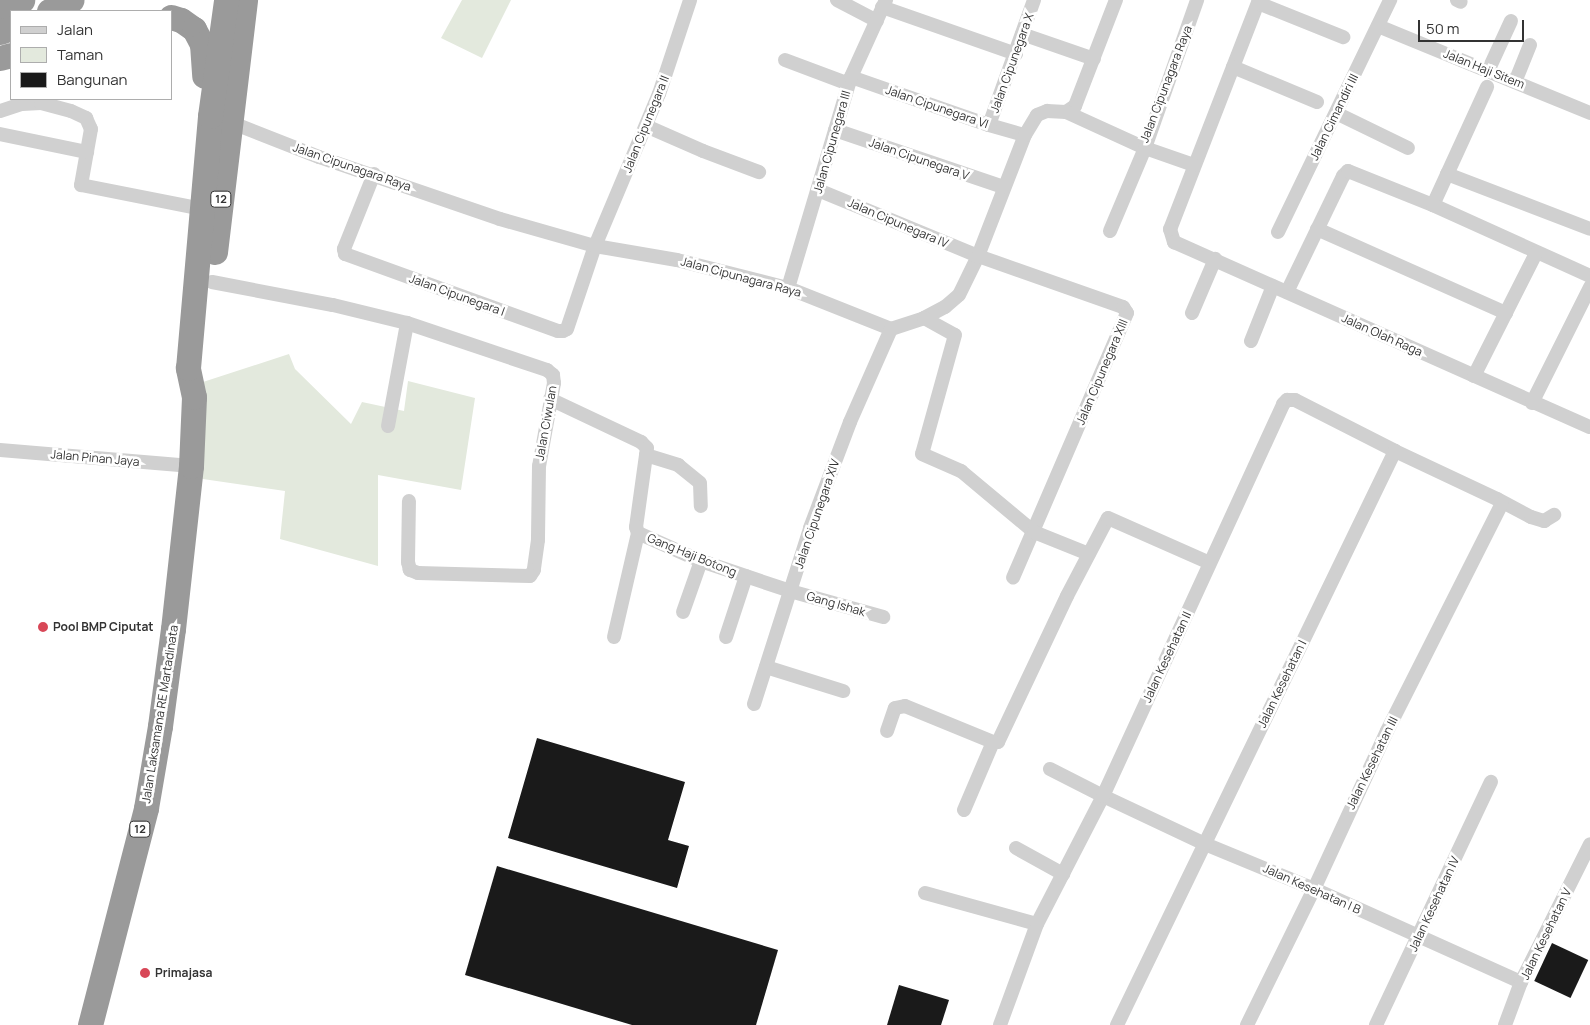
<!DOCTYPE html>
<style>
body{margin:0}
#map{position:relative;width:1590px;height:1025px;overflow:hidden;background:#fff;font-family:Manrope,sans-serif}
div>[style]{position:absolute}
.green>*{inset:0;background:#e3e9dd}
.building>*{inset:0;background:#1a1a1a;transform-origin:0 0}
.street>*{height:14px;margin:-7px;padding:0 7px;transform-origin:7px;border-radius:7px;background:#d0d0d0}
.highway>*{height:25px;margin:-12.5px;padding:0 12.5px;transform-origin:12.5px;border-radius:12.5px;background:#9a9a9a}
.dots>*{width:14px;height:14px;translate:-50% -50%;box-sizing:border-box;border:2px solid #fff;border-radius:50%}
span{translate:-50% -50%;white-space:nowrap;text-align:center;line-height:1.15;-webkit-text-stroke:5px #fff;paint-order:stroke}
.shield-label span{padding:1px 4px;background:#fff;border:1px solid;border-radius:4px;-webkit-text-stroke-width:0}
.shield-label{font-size:11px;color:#333;font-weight:700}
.street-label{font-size:12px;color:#333}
.poi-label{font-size:12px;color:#333;font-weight:700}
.left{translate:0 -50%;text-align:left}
.legend{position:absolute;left:10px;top:10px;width:162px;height:90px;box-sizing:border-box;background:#fff;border:1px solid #adadad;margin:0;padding:6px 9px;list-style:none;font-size:15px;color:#333}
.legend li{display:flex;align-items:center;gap:10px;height:25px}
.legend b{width:25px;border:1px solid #adadad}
.scale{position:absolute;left:1418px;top:20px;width:106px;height:22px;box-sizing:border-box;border:2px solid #333;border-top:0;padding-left:6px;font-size:15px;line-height:18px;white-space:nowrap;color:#333;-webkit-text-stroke:4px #fff;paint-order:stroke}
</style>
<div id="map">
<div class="green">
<i style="clip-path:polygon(462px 0,511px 0,482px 58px,441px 38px)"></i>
<i style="clip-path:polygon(289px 354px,295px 369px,351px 424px,362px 402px,404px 411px,408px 381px,475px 398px,461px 490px,378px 475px,378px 566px,280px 539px,285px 491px,196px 478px,203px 382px)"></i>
</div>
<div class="building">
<i style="clip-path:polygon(537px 738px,685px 782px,668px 840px,689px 846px,677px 888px,508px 838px)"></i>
<i style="clip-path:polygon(497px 866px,778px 950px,756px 1025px,632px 1025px,465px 975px)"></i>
<i style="left:1552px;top:943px;width:40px;height:42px;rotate:25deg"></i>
<i style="clip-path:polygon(899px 985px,949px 1000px,941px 1025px,887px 1025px)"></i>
</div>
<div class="street">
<i style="left:837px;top:0;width:45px;rotate:27.7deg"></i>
<i style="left:1259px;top:0;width:246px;rotate:111.2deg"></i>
<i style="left:1170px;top:229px;width:14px;rotate:73deg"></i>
<i style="left:1174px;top:242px;width:455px;rotate:24deg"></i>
<i style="left:1457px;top:0;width:4px;rotate:27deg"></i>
<i style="left:1258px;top:3px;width:92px;rotate:21.8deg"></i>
<i style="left:882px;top:7px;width:142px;rotate:19.3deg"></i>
<i style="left:1378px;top:26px;width:229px;rotate:22.3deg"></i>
<i style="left:1022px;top:34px;width:76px;rotate:19.1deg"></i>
<i style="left:785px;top:60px;width:68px;rotate:20.6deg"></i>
<i style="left:1233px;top:67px;width:91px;rotate:22.6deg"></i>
<i style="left:1488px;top:71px;width:55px;rotate:-65.3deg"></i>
<i style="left:851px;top:77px;width:146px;rotate:19.2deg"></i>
<i style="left:989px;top:125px;width:37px;rotate:16deg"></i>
<i style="left:1515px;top:82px;width:40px;rotate:-68deg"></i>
<i style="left:0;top:111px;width:23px;rotate:-18deg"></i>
<i style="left:22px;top:104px;width:19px;rotate:-3deg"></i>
<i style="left:41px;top:103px;width:31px;rotate:15deg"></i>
<i style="left:71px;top:111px;width:17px;rotate:25deg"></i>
<i style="left:86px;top:118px;width:12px;rotate:66deg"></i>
<i style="left:91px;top:129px;width:57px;rotate:100.1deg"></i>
<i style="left:81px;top:185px;width:123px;rotate:11.2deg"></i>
<i style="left:1066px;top:112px;width:11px;rotate:-34deg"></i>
<i style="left:1075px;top:106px;width:114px;rotate:-68.9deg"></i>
<i style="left:1336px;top:113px;width:80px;rotate:25.9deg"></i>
<i style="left:225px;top:120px;width:101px;rotate:21.5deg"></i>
<i style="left:319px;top:157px;width:191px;rotate:18.9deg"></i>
<i style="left:500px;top:219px;width:99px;rotate:15.9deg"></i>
<i style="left:595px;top:246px;width:83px;rotate:9.7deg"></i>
<i style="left:677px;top:260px;width:114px;rotate:14.2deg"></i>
<i style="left:788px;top:288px;width:111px;rotate:21.7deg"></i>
<i style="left:891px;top:329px;width:35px;rotate:-18deg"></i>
<i style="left:924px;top:318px;width:24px;rotate:-28deg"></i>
<i style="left:945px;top:307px;width:18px;rotate:-41deg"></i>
<i style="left:959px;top:295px;width:43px;rotate:-64deg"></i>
<i style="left:978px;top:256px;width:130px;rotate:-68.8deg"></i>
<i style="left:1025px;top:135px;width:23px;rotate:-59deg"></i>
<i style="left:1037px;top:115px;width:11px;rotate:-22deg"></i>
<i style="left:1047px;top:111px;width:19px;rotate:3deg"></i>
<i style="left:1066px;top:112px;width:87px;rotate:24.5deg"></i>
<i style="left:1145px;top:148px;width:157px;rotate:-70.6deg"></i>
<i style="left:989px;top:125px;width:133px;rotate:-70.2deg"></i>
<i style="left:646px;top:126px;width:62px;rotate:23.7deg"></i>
<i style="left:703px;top:151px;width:60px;rotate:20.6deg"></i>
<i style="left:835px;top:130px;width:177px;rotate:18.7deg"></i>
<i style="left:0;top:134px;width:89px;rotate:11.7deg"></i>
<i style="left:374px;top:174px;width:81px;rotate:111.8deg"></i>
<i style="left:344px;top:249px;width:5px;rotate:79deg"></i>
<i style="left:345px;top:254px;width:226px;rotate:19.9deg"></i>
<i style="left:558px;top:331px;width:5px"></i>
<i style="left:563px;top:331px;width:4px;rotate:-27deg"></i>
<i style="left:567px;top:329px;width:88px;rotate:-71.4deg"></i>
<i style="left:595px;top:246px;width:165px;rotate:-67.2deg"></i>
<i style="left:659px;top:94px;width:99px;rotate:-71.7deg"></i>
<i style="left:1447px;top:174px;width:153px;rotate:21deg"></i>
<i style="left:818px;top:190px;width:173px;rotate:22.4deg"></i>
<i style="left:978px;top:256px;width:154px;rotate:19.4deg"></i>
<i style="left:1123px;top:307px;width:7px;rotate:56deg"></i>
<i style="left:1127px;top:313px;width:288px;rotate:113.3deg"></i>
<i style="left:1433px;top:205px;width:130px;rotate:-65.4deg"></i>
<i style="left:1317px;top:229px;width:207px;rotate:24deg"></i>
<i style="left:1110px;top:231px;width:90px;rotate:-67.1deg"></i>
<i style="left:1145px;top:148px;width:52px;rotate:19.1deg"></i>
<i style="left:1278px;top:232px;width:258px;rotate:-64.2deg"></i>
<i style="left:212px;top:282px;width:123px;rotate:10.8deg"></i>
<i style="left:333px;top:305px;width:76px;rotate:13.7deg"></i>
<i style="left:407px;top:323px;width:148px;rotate:18.6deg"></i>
<i style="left:547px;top:370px;width:8px;rotate:40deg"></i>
<i style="left:553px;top:375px;width:8px;rotate:83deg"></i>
<i style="left:554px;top:383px;width:84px;rotate:100.2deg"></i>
<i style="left:539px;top:466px;width:74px;rotate:90.8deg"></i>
<i style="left:538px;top:540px;width:30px;rotate:98deg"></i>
<i style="left:534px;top:570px;width:7px;rotate:124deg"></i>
<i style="left:530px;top:576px;width:112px;rotate:-178.5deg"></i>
<i style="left:418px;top:573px;width:9px;rotate:-159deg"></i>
<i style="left:410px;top:570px;width:8px;rotate:-104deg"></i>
<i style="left:408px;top:562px;width:61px;rotate:-89.1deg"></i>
<i style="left:788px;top:288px;width:220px;rotate:-73.4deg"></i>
<i style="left:851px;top:77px;width:85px;rotate:-65.6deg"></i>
<i style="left:1287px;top:292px;width:129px;rotate:-64.2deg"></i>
<i style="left:1343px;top:176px;width:7px;rotate:-45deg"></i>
<i style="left:1348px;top:171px;width:92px;rotate:21.8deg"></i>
<i style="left:1433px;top:205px;width:172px;rotate:24.3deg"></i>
<i style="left:1192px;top:313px;width:59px;rotate:-66.9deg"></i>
<i style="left:924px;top:318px;width:35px;rotate:29deg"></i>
<i style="left:955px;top:335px;width:123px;rotate:105.5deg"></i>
<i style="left:922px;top:454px;width:43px;rotate:23.6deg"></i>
<i style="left:961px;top:471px;width:95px;rotate:39.9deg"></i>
<i style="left:1034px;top:532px;width:59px;rotate:21.8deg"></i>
<i style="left:1251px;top:341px;width:59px;rotate:-68.2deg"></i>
<i style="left:1474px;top:376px;width:138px;rotate:-63.2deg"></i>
<i style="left:550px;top:399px;width:101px;rotate:25.3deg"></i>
<i style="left:641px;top:442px;width:8px;rotate:45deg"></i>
<i style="left:647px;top:448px;width:80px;rotate:97.9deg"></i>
<i style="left:636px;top:527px;width:6px;rotate:72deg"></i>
<i style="left:638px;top:533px;width:69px;rotate:24deg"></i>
<i style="left:701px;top:561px;width:94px;rotate:18.6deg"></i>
<i style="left:790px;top:591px;width:97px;rotate:15.6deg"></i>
<i style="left:1532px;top:403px;width:130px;rotate:-63.4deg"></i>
<i style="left:388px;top:426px;width:105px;rotate:-79.5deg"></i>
<i style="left:0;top:450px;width:192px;rotate:4.8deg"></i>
<i style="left:646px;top:455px;width:34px;rotate:17deg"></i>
<i style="left:678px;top:465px;width:28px;rotate:39deg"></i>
<i style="left:700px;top:483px;width:23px;rotate:88deg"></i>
<i style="left:683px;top:612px;width:54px;rotate:-70.6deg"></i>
<i style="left:614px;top:637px;width:107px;rotate:-77deg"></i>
<i style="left:726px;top:637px;width:64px;rotate:-71.8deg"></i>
<i style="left:766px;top:667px;width:81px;rotate:17.3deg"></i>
<i style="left:754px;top:704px;width:185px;rotate:-72.3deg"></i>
<i style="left:810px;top:528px;width:113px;rotate:-69.3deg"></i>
<i style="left:850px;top:422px;width:102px;rotate:-66.2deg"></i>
<i style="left:887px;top:731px;width:24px;rotate:-71deg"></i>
<i style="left:895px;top:708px;width:10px;rotate:-11deg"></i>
<i style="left:905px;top:706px;width:95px;rotate:22.2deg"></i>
<i style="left:993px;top:742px;width:5px"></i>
<i style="left:998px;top:742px;width:161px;rotate:-64.7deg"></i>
<i style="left:1067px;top:596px;width:88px;rotate:-62.3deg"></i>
<i style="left:1108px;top:518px;width:111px;rotate:23.8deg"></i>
<i style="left:1050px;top:769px;width:59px;rotate:27deg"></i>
<i style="left:1103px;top:796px;width:113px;rotate:25.2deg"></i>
<i style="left:1205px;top:844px;width:118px;rotate:22.4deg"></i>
<i style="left:1314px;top:889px;width:227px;rotate:24.2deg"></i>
<i style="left:964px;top:810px;width:74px;rotate:-66.9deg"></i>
<i style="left:1016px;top:848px;width:54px;rotate:29deg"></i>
<i style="left:925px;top:893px;width:116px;rotate:15.5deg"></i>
<i style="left:1000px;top:1025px;width:108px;rotate:-69.9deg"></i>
<i style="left:1037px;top:924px;width:144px;rotate:-62.7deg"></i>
<i style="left:1103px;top:796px;width:431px;rotate:-65.3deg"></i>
<i style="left:1283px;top:404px;width:6px;rotate:-45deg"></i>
<i style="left:1287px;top:400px;width:8px"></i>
<i style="left:1295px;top:400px;width:112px;rotate:27deg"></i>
<i style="left:1117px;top:1025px;width:638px;rotate:-64.16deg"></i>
<i style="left:1395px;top:451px;width:113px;rotate:25.2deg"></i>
<i style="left:1497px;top:499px;width:38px;rotate:28deg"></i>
<i style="left:1531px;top:517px;width:14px;rotate:17deg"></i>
<i style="left:1544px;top:521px;width:12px;rotate:-31deg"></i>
<i style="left:1247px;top:1025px;width:152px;rotate:-63.8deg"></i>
<i style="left:1314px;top:889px;width:174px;rotate:-65.2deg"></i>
<i style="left:1387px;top:731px;width:255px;rotate:-63.2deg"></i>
<i style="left:1376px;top:1025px;width:269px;rotate:-64.7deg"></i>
<i style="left:1505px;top:1025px;width:46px;rotate:-69.6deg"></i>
<i style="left:1521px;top:982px;width:154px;rotate:-63.4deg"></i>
</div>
<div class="highway">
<i style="left:0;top:9px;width:24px;rotate:-22deg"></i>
<i style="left:49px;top:11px;width:25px;rotate:-26deg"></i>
<i style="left:171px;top:17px;width:10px;rotate:17deg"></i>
<i style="left:181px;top:20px;width:16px;rotate:35deg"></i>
<i style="left:194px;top:29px;width:17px;rotate:62deg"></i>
<i style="left:202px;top:44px;width:32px;rotate:86deg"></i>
<i style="left:0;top:32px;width:12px;rotate:-20deg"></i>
<i style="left:0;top:58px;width:11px;rotate:-15deg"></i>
<i style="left:215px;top:252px;width:254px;rotate:-83.2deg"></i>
<i style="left:90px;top:1025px;width:224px;rotate:-75.5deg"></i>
<i style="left:146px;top:808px;width:83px;rotate:-80.3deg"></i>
<i style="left:160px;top:726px;width:98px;rotate:-82.4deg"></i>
<i style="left:173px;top:629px;width:164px;rotate:-83.7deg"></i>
<i style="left:191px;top:466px;width:69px;rotate:-87.5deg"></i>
<i style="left:194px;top:397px;width:30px;rotate:-102deg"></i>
<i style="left:188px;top:368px;width:253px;rotate:-85deg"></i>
<i style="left:210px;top:116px;width:117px;rotate:-82.1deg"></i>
</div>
<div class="dots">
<i style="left:43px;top:627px;background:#d84757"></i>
<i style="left:145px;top:973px;background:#d84757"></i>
</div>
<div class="shield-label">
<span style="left:221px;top:199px">12</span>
<span style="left:140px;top:829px">12</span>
</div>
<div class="street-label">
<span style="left:1012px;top:63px;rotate:-70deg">Jalan Cipunegara X</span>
<span style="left:1484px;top:69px;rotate:22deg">Jalan Haji Sitem</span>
<span style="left:1166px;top:84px;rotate:-69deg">Jalan Cipunagara Raya</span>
<span style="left:937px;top:107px;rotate:19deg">Jalan Cipunegara VI</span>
<span style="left:1334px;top:117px;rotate:-64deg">Jalan Cimandiri III</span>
<span style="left:646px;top:124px;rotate:-68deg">Jalan Cipunegara II</span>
<span style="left:832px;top:142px;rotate:-74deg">Jalan Cipunegara III</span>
<span style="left:919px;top:159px;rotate:19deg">Jalan Cipunegara V</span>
<span style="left:352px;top:167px;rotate:19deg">Jalan Cipunagara Raya</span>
<span style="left:898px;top:223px;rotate:23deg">Jalan Cipunegara IV</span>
<span style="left:741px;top:277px;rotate:15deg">Jalan Cipunagara Raya</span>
<span style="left:457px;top:295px;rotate:20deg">Jalan Cipunegara I</span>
<span style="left:1382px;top:335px;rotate:24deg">Jalan Olah Raga</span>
<span style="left:1102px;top:372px;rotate:-67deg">Jalan Cipunegara XIII</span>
<span style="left:546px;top:423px;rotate:-80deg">Jalan Ciwulan</span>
<span style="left:95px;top:458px;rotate:5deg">Jalan Pinan Jaya</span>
<span style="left:817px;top:514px;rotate:-71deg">Jalan Cipunegara XIV</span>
<span style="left:692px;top:555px;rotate:22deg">Gang Haji Botong</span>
<span style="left:836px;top:604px;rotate:16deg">Gang Ishak</span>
<span style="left:1167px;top:657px;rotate:-65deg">Jalan Kesehatan II</span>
<span style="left:1282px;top:684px;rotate:-64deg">Jalan Kesehatan I</span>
<span style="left:160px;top:714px;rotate:-81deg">Jalan Laksamana RE Martadinata</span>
<span style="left:1372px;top:763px;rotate:-64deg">Jalan Kesehatan III</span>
<span style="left:1312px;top:889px;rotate:24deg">Jalan Kesehatan I B</span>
<span style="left:1434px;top:904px;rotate:-65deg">Jalan Kesehatan IV</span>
<span style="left:1546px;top:934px;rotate:-64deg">Jalan Kesehatan V</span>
</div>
<div class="poi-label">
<span class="left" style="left:53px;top:627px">Pool BMP Ciputat</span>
<span class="left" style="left:155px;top:973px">Primajasa</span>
</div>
<ul class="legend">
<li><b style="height:6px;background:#d0d0d0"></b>Jalan</li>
<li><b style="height:14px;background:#e3e9dd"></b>Taman</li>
<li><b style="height:14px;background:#1a1a1a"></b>Bangunan</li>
</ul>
<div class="scale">50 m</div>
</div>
